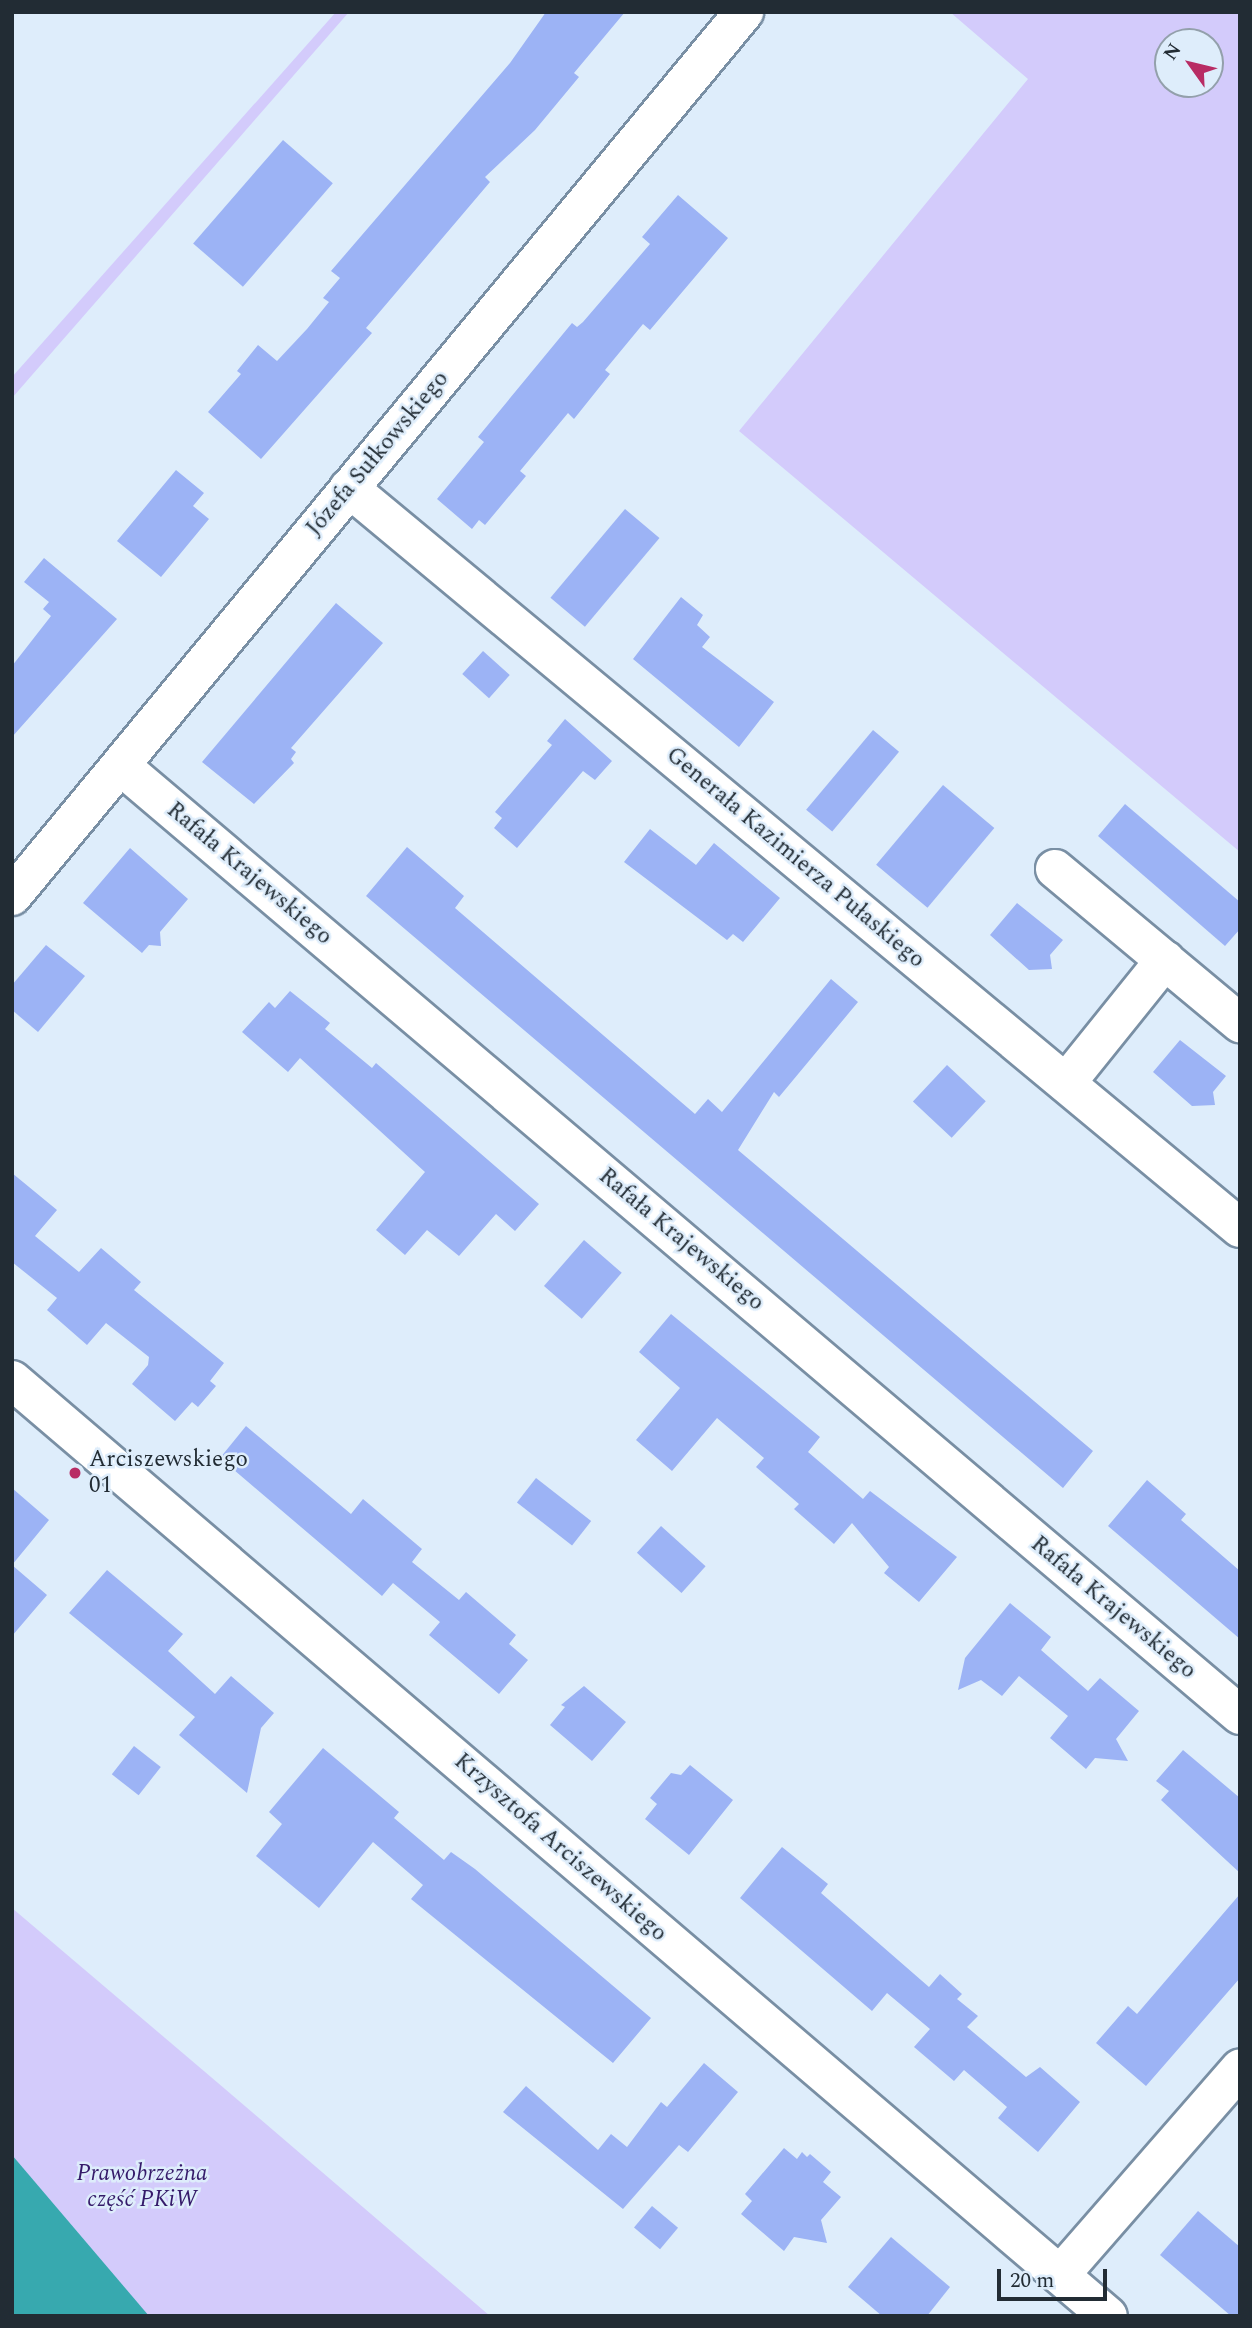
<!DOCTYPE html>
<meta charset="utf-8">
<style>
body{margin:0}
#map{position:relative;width:1252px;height:2328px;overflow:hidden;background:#deedfb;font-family:Spectral,serif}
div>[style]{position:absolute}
.green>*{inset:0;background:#d3cbfb}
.water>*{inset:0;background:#37a9af}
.building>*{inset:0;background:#9cb3f5;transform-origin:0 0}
.roads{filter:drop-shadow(2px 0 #798fa4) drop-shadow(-2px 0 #798fa4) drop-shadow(0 2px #798fa4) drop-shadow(0 -2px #798fa4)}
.minor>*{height:38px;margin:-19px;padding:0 19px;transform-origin:19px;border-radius:19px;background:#fff}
.dots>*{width:19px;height:19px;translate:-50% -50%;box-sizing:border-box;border:4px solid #deedfb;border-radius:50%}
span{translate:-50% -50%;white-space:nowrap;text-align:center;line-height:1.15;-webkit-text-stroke:5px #deedfb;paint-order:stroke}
.street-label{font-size:23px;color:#222c34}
.poi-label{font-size:23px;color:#222c34}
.left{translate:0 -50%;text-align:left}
.park-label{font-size:23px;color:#351b6a;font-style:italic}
.frame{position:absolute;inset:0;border:14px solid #222c34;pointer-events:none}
.north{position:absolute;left:1154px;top:28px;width:70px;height:70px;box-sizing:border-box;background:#deedfb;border:2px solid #93a0ab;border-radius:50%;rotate:304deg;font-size:19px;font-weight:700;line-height:28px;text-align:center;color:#222c34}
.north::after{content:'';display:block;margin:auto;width:24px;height:32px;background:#b82c64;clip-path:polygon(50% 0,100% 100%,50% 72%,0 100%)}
.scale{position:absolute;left:997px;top:2269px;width:110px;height:32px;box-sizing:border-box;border:4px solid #222c34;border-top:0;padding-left:9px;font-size:21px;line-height:24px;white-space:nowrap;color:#222c34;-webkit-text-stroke:5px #deedfb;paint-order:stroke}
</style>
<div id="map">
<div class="green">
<i style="clip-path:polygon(336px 12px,349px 12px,12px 398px,12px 377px)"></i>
<i style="clip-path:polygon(evenodd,950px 12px,1240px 12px,1240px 852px,739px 431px,1028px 79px,950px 12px,1168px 42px,1210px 42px,1210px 84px,1168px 84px,1168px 42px)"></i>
<i style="clip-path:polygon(12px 1908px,218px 2083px,490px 2316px,12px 2316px)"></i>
</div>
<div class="water">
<i style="clip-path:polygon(12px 2155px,149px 2316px,12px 2316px)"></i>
</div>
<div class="building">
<i style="clip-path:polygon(546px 12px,625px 12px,574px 73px,579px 77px,535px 130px,485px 177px,490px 182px,366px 328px,372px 333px,261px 459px,208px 412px,241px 374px,237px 371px,258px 345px,277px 361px,307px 329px,329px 302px,323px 298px,340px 278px,331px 271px,510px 63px)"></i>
<i style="left:283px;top:140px;width:66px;height:137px;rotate:41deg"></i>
<i style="clip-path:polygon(678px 195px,728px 238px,650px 330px,643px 324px,605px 370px,610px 374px,574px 419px,568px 413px,520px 471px,526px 476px,485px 525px,479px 520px,472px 529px,437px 499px,484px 442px,478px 437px,572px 323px,577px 327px,583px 322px,650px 244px,642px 237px)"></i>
<i style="clip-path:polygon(176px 470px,204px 493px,193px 506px,209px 519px,161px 577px,117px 541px)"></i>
<i style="left:625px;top:509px;width:45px;height:116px;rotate:40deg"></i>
<i style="clip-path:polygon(44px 558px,117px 619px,12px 737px,12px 666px,51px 616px,43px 609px,49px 602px,24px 582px)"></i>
<i style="clip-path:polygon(681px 597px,703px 615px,697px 625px,710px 637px,702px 647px,774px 702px,739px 747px,633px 659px)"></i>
<i style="clip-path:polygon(336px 603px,383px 643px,291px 748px,296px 752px,291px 759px,294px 763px,254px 804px,202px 762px)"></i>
<i style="left:483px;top:651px;width:36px;height:31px;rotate:42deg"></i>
<i style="clip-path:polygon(565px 719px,612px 761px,595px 780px,583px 771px,517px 848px,494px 828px,502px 818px,495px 812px,552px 745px,547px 741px)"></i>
<i style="left:873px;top:730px;width:34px;height:104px;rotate:40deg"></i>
<i style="left:943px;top:785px;width:67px;height:104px;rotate:40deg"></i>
<i style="clip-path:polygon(1125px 804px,1240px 902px,1240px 929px,1225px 946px,1098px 836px)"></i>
<i style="clip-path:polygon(650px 829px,696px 865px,714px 843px,780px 898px,743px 942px,733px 934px,727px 940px,624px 862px)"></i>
<i style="clip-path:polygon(407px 847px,464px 896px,455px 908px,695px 1114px,708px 1099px,722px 1112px,831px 979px,858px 1002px,779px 1097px,774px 1092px,738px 1150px,1093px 1451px,1063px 1488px,366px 896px)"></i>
<i style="clip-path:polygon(130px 848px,188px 899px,160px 932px,161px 946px,149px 945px,142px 953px,83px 903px)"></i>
<i style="clip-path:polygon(1017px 903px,1063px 940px,1050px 955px,1052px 969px,1029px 970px,990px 935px)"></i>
<i style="clip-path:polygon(46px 945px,85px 976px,38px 1032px,12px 1010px,12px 985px)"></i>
<i style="clip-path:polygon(290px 991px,330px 1023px,325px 1029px,372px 1068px,376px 1063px,539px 1204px,515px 1231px,496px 1214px,459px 1256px,427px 1230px,405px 1255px,376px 1230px,425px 1172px,300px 1058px,288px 1072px,242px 1032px,269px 1002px,275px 1008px)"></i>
<i style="clip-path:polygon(1180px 1040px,1226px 1076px,1213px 1092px,1215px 1105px,1192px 1106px,1153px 1072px)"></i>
<i style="left:947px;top:1065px;width:53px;height:50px;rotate:43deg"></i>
<i style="clip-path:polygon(12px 1173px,57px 1210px,35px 1236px,79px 1272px,101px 1248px,141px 1282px,134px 1290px,224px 1363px,210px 1381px,216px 1386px,198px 1407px,192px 1402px,175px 1421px,132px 1384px,148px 1365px,149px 1357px,106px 1323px,87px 1345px,47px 1310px,57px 1298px,12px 1262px)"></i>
<i style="left:584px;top:1240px;width:50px;height:61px;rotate:41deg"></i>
<i style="clip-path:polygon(671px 1314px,820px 1437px,808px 1452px,863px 1499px,870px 1491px,957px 1557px,919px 1602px,884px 1573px,889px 1567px,852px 1523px,834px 1544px,794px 1509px,799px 1504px,756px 1467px,764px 1458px,717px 1418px,672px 1471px,636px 1440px,680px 1388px,639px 1352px)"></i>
<i style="clip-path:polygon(246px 1426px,351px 1514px,363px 1499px,422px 1549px,412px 1562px,459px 1600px,466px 1592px,516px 1635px,509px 1644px,528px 1660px,499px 1694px,429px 1635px,440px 1622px,393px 1583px,382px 1596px,220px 1458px)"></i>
<i style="left:536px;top:1478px;width:70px;height:31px;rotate:38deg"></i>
<i style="clip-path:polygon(1147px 1480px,1186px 1514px,1181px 1520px,1240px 1571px,1240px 1639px,1108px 1526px)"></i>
<i style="clip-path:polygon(12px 1488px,49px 1520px,12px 1565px,47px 1595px,12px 1636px)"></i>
<i style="left:661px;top:1526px;width:60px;height:36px;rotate:42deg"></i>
<i style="clip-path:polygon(107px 1570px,183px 1634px,168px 1651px,215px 1694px,231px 1676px,274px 1713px,261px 1728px,247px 1793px,179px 1735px,195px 1717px,69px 1613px)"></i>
<i style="clip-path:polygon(1010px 1603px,1051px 1637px,1041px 1650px,1088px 1691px,1100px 1678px,1139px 1711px,1116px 1739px,1128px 1761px,1095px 1758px,1086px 1769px,1050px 1738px,1068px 1716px,1019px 1676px,1002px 1696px,981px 1680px,958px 1690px,965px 1658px)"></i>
<i style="clip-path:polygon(584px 1686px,626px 1722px,592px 1761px,550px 1725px,565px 1707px,561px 1705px)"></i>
<i style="left:134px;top:1746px;width:34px;height:36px;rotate:38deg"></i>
<i style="clip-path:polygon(323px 1748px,399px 1812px,394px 1818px,444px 1860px,451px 1852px,475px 1869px,651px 2018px,613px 2063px,411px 1899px,423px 1885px,373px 1842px,319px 1908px,256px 1856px,282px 1824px,269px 1812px)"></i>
<i style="clip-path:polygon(1183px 1750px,1240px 1798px,1240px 1873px,1161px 1800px,1169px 1791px,1156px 1781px)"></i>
<i style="clip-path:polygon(690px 1765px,733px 1800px,689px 1855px,645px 1819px,657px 1804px,650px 1798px,671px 1773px,681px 1775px)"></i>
<i style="clip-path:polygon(782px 1847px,828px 1884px,821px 1893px,929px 1987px,940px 1974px,962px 1994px,957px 1999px,978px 2016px,967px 2027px,1026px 2077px,1040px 2067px,1080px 2102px,1038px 2152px,998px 2118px,1007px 2107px,964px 2070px,954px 2081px,914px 2047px,930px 2029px,887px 1993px,872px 2011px,740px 1898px)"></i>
<i style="clip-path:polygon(1240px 1894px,1240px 1978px,1146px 2086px,1096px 2043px,1128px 2006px,1137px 2014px)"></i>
<i style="clip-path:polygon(704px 2063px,738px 2092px,688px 2152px,679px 2145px,623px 2209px,503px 2112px,526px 2086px,598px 2150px,611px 2134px,627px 2147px,661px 2102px,667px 2107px)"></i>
<i style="clip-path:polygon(784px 2148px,797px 2159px,802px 2152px,807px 2157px,810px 2154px,831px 2172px,823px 2182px,841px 2197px,821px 2220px,827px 2243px,794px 2237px,784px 2251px,741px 2214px,752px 2201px,745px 2194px)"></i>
<i style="left:652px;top:2206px;width:34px;height:28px;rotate:40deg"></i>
<i style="clip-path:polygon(1198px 2211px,1240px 2247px,1240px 2316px,1231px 2316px,1160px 2255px)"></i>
<i style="clip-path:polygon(891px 2237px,950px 2287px,927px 2316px,882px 2316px,848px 2287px)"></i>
</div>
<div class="roads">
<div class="minor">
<i style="left:349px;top:488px;width:1158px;rotate:39.71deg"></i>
<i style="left:121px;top:766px;width:1467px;rotate:40.3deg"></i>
<i style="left:1055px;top:869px;width:241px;rotate:39.8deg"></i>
<i style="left:12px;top:896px;width:1148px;rotate:-50.37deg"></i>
<i style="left:1066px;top:1083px;width:158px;rotate:-51.2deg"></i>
<i style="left:12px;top:1380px;width:1441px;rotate:40.5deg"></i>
<i style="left:1060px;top:2275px;width:274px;rotate:-48.9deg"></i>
</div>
</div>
<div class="dots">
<i style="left:75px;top:1473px;background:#b82c64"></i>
</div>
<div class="street-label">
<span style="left:378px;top:454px;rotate:-50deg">Józefa Sułkowskiego</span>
<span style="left:795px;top:858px;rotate:40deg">Generała Kazimierza Pułaskiego</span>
<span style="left:249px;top:874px;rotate:40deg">Rafała Krajewskiego</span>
<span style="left:681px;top:1240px;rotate:40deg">Rafała Krajewskiego</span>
<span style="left:1113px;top:1608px;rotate:40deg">Rafała Krajewskiego</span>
<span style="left:560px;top:1848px;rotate:41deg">Krzysztofa Arciszewskiego</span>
</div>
<div class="poi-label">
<span class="left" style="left:89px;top:1473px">Arciszewskiego<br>01</span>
</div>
<div class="park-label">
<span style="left:142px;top:2187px">Prawobrzeżna<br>część PKiW</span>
</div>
<div class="frame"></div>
<div class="north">N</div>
<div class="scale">20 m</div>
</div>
